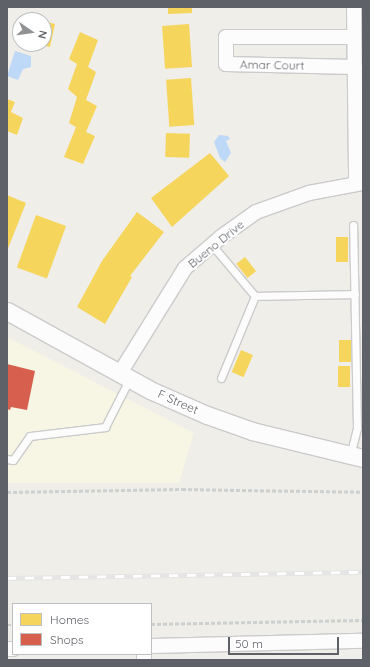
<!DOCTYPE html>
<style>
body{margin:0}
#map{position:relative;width:370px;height:667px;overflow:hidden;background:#efeee9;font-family:Quicksand,sans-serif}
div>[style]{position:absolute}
.commercial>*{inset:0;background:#f7f5e3}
.water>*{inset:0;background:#bed8f8}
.homes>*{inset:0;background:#f6d55c;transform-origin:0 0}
.shops>*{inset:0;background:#d6604d}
.path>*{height:2.5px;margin-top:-1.25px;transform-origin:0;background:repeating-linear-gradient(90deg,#ccd0ce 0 4px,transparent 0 6px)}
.roads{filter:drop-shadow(1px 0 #cccbcb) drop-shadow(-1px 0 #cccbcb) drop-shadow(0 1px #cccbcb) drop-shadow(0 -1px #cccbcb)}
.service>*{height:7px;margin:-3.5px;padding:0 3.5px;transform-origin:3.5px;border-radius:3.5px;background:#fdfcfc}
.minor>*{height:14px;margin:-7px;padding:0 7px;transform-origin:7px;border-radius:7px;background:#fdfcfc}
.tertiary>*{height:17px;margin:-8.5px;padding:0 8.5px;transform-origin:8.5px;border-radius:8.5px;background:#fdfcfc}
.rail>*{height:4.5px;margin-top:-2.25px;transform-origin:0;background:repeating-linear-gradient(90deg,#fff 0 9px,#e4e5e4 0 18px);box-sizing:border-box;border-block:1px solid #e4e5e4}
span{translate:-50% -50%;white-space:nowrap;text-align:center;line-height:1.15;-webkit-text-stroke:4px #fff;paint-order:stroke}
.street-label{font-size:12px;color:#5e6167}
.frame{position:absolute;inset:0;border:8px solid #5e6167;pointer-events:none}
.legend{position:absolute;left:12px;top:603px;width:140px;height:52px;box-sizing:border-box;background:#fff;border:1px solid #bfc0c2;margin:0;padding:5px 7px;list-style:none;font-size:12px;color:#5e6167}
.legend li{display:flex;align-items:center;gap:8px;height:20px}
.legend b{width:20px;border:1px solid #bfc0c2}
.north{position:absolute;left:12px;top:12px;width:40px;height:40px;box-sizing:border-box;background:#fff;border:1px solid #bfc0c2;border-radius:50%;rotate:103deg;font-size:11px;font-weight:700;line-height:16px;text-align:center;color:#5e6167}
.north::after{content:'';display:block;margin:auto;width:14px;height:18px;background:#919294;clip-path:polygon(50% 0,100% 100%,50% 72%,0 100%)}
.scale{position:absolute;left:228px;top:637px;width:111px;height:18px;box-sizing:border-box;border:2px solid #5e6167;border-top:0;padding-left:5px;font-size:12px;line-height:14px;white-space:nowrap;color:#5e6167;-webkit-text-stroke:3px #fff;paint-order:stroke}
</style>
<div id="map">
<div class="commercial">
<i style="clip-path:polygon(7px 337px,194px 433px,179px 483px,7px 483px)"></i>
</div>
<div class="water">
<i style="clip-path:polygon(15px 51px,31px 56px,31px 67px,23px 69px,18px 80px,7px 76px)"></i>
<i style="clip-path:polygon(219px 135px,228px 136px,230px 139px,226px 141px,231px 153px,225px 162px,220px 158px,214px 142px)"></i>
</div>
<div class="homes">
<i style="clip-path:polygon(168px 7px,192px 7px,192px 13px,168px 14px)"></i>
<i style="clip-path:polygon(22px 16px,36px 19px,36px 20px,21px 20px)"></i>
<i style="clip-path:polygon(44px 21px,55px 24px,50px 47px,41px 45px,44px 44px)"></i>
<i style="left:189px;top:24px;width:43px;height:27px;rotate:86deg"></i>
<i style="clip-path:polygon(19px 26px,20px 26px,20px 40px,16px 39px)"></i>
<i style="clip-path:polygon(80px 32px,98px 40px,88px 67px,96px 72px,86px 100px,97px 106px,86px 132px,95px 136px,83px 164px,64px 157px,76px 127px,69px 123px,77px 97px,68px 89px,77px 64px,69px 59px)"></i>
<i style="left:191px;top:78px;width:47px;height:25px;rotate:86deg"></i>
<i style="clip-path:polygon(7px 99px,15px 102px,11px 112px,23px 118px,17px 135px,7px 131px)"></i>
<i style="left:166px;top:133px;width:24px;height:24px;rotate:2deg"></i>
<i style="clip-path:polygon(210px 153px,229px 176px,172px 227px,151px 198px)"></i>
<i style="clip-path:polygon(7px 195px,26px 203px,7px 251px)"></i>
<i style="clip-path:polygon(137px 212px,164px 232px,130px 276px,132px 277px,105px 324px,77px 307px,102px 261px)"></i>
<i style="left:36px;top:215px;width:32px;height:56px;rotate:20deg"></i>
<i style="left:336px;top:237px;width:12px;height:25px"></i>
<i style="left:245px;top:257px;width:18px;height:11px;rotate:52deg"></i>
<i style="left:339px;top:340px;width:12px;height:22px"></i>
<i style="left:241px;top:350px;width:13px;height:24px;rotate:23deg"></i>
<i style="left:338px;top:366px;width:12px;height:21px"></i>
</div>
<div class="shops">
<i style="clip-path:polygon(7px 364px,35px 371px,27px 410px,11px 407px,10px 410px,7px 409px)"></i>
</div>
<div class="path">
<i style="left:7px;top:492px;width:175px;rotate:-1deg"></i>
<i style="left:182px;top:489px;width:181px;rotate:0.9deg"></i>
<i style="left:151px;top:624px;width:212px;rotate:-1.1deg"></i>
<i style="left:7px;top:625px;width:6px"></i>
</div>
<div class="roads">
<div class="service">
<i style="left:212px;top:245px;width:67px;rotate:49.9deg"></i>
<i style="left:221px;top:378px;width:89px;rotate:-67.5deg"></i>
<i style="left:255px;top:296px;width:100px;rotate:-1.1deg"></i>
<i style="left:350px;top:456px;width:29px;rotate:-76deg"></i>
<i style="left:357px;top:428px;width:203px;rotate:-91.1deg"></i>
<i style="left:7px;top:459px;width:6px;rotate:9deg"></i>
<i style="left:13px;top:460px;width:29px;rotate:-55deg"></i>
<i style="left:30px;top:436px;width:76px;rotate:-6.8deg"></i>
<i style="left:105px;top:427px;width:55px;rotate:-63deg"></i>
</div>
<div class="minor">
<i style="left:354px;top:7px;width:176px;rotate:89.3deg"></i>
<i style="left:354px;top:37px;width:128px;rotate:180deg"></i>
<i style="left:226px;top:37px;width:27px;rotate:90deg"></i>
<i style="left:226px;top:64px;width:129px;rotate:1.3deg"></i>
<i style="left:120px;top:373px;width:123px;rotate:-58.2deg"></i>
<i style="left:185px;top:268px;width:48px;rotate:-40.7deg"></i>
<i style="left:221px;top:237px;width:43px;rotate:-35.5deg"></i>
<i style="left:256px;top:212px;width:56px;rotate:-19.7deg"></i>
<i style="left:309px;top:193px;width:55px;rotate:-10.5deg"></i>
<i style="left:151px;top:646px;width:212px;rotate:-1.4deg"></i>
<i style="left:7px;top:649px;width:6px"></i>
<i style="left:144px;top:654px;width:6px;rotate:90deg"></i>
</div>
<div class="tertiary">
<i style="left:7px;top:311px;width:163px;rotate:28.9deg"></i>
<i style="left:150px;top:390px;width:62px;rotate:23.7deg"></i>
<i style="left:207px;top:415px;width:48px;rotate:19.6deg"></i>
<i style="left:252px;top:431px;width:114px;rotate:13.7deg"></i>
</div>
</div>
<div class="rail">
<i style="left:7px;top:578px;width:356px;rotate:-1deg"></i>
</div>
<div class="street-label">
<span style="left:272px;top:65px;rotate:1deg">Amar Court</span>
<span style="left:216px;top:244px;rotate:-39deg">Bueno Drive</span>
<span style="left:178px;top:402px;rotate:24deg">F Street</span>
</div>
<div class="frame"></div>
<ul class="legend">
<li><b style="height:11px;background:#f6d55c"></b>Homes</li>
<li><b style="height:11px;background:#d6604d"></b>Shops</li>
</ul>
<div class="north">N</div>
<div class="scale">50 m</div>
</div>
